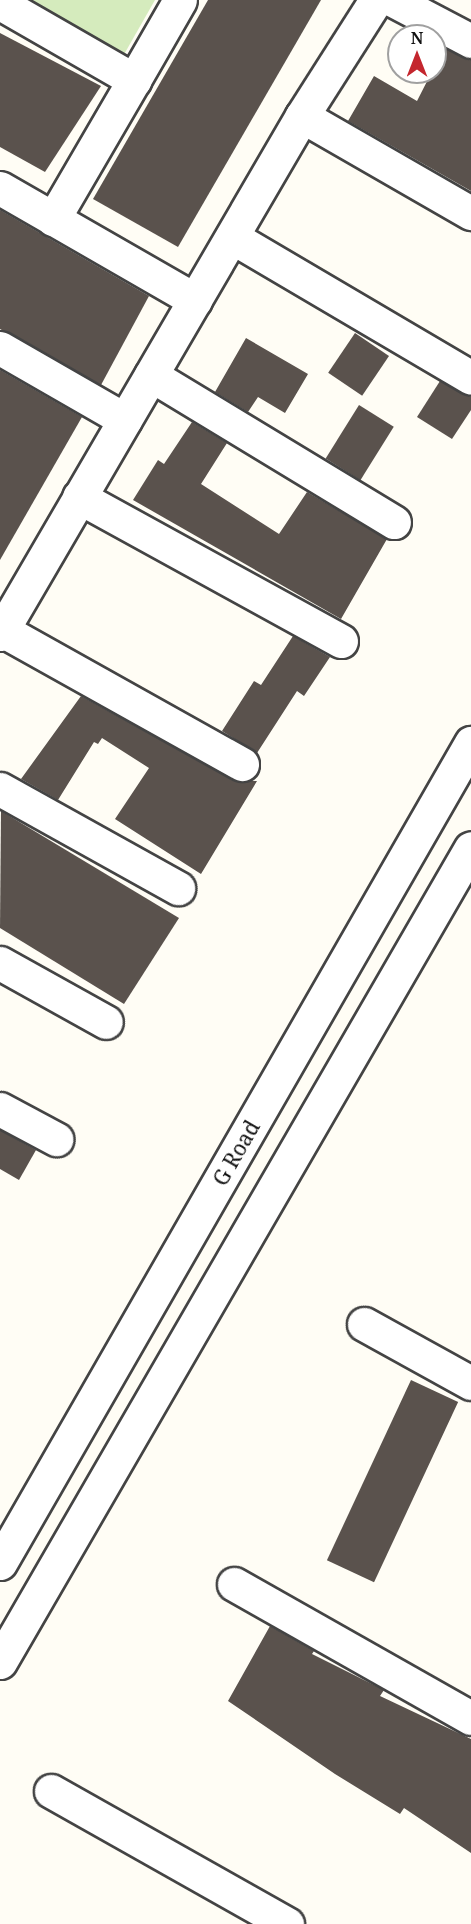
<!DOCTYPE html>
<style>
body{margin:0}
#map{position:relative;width:471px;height:1924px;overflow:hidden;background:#fffdf5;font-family:"Noto Serif",serif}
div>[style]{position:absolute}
.green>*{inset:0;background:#d5ebbd}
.building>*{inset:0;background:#5a524d;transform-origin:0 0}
.roads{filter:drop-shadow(2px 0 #444) drop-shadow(-2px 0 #444) drop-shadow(0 2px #444) drop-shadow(0 -2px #444)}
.minor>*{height:33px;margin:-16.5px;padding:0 16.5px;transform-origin:16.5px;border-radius:16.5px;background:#fff}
.tertiary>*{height:33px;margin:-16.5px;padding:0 16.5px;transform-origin:16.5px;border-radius:16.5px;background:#fff}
span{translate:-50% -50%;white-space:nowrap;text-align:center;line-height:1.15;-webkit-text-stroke:6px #fff;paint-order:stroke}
.street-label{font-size:21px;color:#111}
.north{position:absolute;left:387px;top:24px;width:60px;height:60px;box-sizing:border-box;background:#fff;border:2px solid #a0a0a0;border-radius:50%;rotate:0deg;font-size:16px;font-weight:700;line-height:24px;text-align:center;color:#111}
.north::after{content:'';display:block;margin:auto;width:21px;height:27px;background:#c4262e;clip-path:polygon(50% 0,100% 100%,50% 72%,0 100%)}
</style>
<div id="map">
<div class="green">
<i style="clip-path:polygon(16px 0,155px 0,122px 58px)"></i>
</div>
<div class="building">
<i style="clip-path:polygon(208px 0,321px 0,178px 247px,93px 199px)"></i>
<i style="clip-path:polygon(0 33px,101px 86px,45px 172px,0 147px)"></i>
<i style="clip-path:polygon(444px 48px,471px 60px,471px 191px,348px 121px,374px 76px,417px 101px)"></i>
<i style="clip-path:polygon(0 210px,149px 296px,101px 385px,0 329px)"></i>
<i style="left:355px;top:333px;width:41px;height:48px;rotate:34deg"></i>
<i style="clip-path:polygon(246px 338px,308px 374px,285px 413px,258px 397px,248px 412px,215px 392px)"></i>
<i style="clip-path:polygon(0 370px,82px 417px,0 560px)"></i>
<i style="clip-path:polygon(440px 381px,471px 397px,471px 410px,452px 439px,417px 417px)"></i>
<i style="left:359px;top:405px;width:41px;height:63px;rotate:32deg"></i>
<i style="clip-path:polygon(192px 422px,227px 443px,201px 484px,279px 534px,307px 492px,387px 539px,341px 619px,133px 500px,158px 460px,164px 464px)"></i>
<i style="clip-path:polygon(293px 636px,330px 657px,304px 696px,297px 691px,257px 753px,222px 731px,254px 681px,261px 685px)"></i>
<i style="clip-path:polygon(81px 696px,233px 780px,257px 781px,201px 874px,115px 819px,149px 768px,102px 738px,98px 744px,94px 742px,58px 800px,21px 779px)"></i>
<i style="clip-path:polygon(1px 811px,179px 918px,124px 1004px,0 928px)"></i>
<i style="clip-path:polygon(0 1130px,36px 1150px,19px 1180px,0 1169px)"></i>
<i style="left:411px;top:1380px;width:52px;height:199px;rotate:25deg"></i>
<i style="clip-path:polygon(270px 1626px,314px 1651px,312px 1654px,384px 1690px,380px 1696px,471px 1739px,471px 1853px,404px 1808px,400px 1814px,335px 1774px,228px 1701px)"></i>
</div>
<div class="roads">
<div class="minor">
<i style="left:393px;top:0;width:88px;rotate:27.7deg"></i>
<i style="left:0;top:3px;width:155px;rotate:29.9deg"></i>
<i style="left:134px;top:80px;width:161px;rotate:120.2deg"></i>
<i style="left:134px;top:80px;width:92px;rotate:-60.1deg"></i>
<i style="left:302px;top:116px;width:195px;rotate:29.9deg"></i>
<i style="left:0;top:188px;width:225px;rotate:29.9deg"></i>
<i style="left:232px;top:237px;width:277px;rotate:30.5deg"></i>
<i style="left:0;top:348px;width:144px;rotate:29.9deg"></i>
<i style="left:151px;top:375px;width:284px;rotate:31.2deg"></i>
<i style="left:79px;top:497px;width:299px;rotate:28.8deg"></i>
<i style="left:2px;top:630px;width:275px;rotate:29.2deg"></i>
<i style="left:0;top:634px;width:600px;rotate:-59.76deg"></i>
<i style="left:302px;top:116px;width:138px;rotate:-57.5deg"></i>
<i style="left:0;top:789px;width:204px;rotate:29.1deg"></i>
<i style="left:0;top:963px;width:121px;rotate:29.1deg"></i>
<i style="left:0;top:1109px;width:64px;rotate:28.2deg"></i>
<i style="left:364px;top:1324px;width:122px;rotate:28.9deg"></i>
<i style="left:234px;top:1584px;width:272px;rotate:29.5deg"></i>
<i style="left:51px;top:1791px;width:271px;rotate:29.4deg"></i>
</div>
<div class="tertiary">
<i style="left:0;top:1563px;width:946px;rotate:-60.13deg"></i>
<i style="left:0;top:1662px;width:940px;rotate:-59.95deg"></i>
</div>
</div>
<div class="street-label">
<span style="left:236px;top:1153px;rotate:-60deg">G Road</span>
</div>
<div class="north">N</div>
</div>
